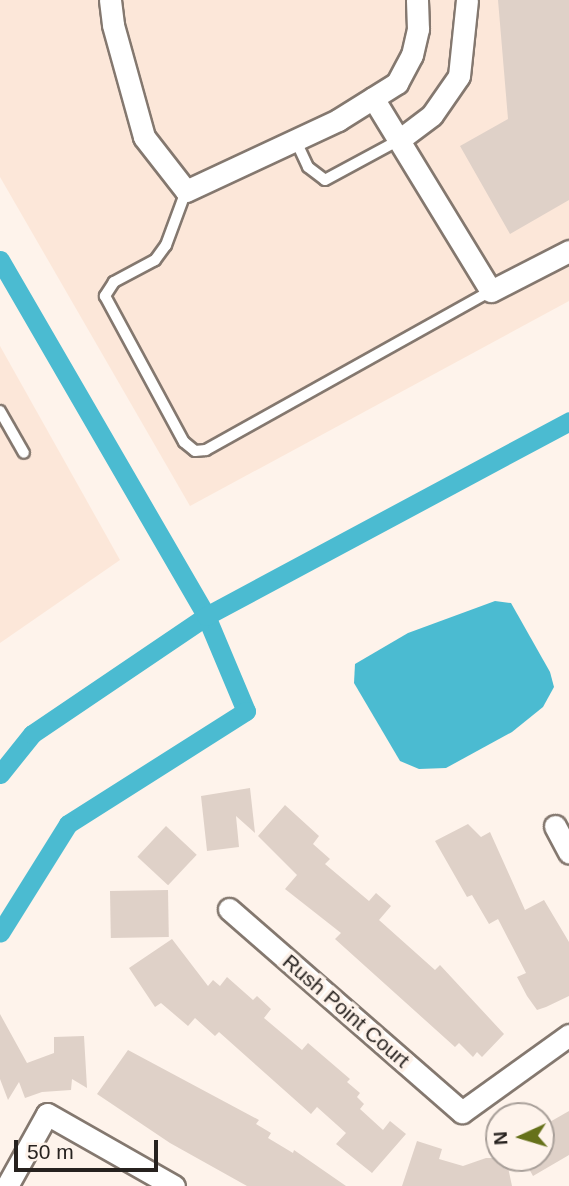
<!DOCTYPE html>
<style>
body{margin:0}
#map{position:relative;width:569px;height:1186px;overflow:hidden;background:#fef3eb;font-family:Arial,sans-serif}
div>[style]{position:absolute}
.built>*{inset:0;background:#fce7d9}
.water>*{inset:0;background:#4bbbd1}
.canal>*{height:19px;margin:-9.5px;padding:0 9.5px;transform-origin:9.5px;border-radius:9.5px;background:#4bbbd1}
.building>*{inset:0;background:#dfd1c8;transform-origin:0 0}
.roads{filter:drop-shadow(2px 0 #84786f) drop-shadow(-2px 0 #84786f) drop-shadow(0 2px #84786f) drop-shadow(0 -2px #84786f)}
.lane>*{height:10px;margin:-5px;padding:0 5px;transform-origin:5px;border-radius:5px;background:#fff}
.street>*{height:21px;margin:-10.5px;padding:0 10.5px;transform-origin:10.5px;border-radius:10.5px;background:#fff}
span{translate:-50% -50%;white-space:nowrap;text-align:center;line-height:1.15;-webkit-text-stroke:7px #fef3eb;paint-order:stroke}
.street-label{font-size:21px;color:#27221f}
.north{position:absolute;left:485px;top:1102px;width:70px;height:70px;box-sizing:border-box;background:#fef3eb;border:2px solid #a89f99;border-radius:50%;rotate:266deg;font-size:19px;font-weight:700;line-height:28px;text-align:center;color:#27221f}
.north::after{content:'';display:block;margin:auto;width:24px;height:32px;background:#66711a;clip-path:polygon(50% 0,100% 100%,50% 72%,0 100%)}
.scale{position:absolute;left:14px;top:1140px;width:144px;height:32px;box-sizing:border-box;border:4px solid #27221f;border-top:0;padding-left:9px;font-size:21px;line-height:24px;white-space:nowrap;color:#27221f;-webkit-text-stroke:5px #fef3eb;paint-order:stroke}
</style>
<div id="map">
<div class="built">
<i style="clip-path:polygon(0 0,569px 0,569px 301px,190px 506px,0 177px)"></i>
<i style="clip-path:polygon(0 346px,120px 560px,0 643px)"></i>
</div>
<div class="water">
<i style="clip-path:polygon(495px 601px,511px 603px,550px 672px,554px 687px,543px 707px,512px 732px,446px 768px,419px 769px,400px 761px,354px 683px,355px 664px,408px 633px)"></i>
</div>
<div class="canal">
<i style="left:0;top:260px;width:411px;rotate:59.9deg"></i>
<i style="left:206px;top:616px;width:103px;rotate:67.2deg"></i>
<i style="left:246px;top:711px;width:211px;rotate:147.6deg"></i>
<i style="left:68px;top:824px;width:128px;rotate:122deg"></i>
<i style="left:0;top:774px;width:51px;rotate:-51.3deg"></i>
<i style="left:32px;top:734px;width:210px;rotate:-34.1deg"></i>
<i style="left:206px;top:616px;width:412px;rotate:-28.2deg"></i>
</div>
<div class="building">
<i style="clip-path:polygon(498px 0,569px 0,569px 200px,510px 234px,460px 146px,508px 119px)"></i>
<i style="clip-path:polygon(250px 788px,255px 833px,236px 816px,239px 847px,207px 851px,201px 796px)"></i>
<i style="clip-path:polygon(285px 805px,319px 836px,313px 844px,330px 859px,325px 864px,369px 901px,376px 893px,391px 906px,379px 920px,435px 970px,440px 965px,504px 1034px,482px 1057px,477px 1052px,473px 1057px,459px 1043px,455px 1047px,335px 939px,341px 933px,285px 889px,297px 875px,258px 836px)"></i>
<i style="clip-path:polygon(468px 824px,481px 837px,490px 832px,525px 910px,544px 900px,569px 942px,569px 996px,546px 1007px,537px 1010px,527px 996px,517px 977px,526px 973px,498px 919px,489px 924px,472px 895px,467px 897px,435px 841px)"></i>
<i style="left:166px;top:826px;width:42px;height:42px;rotate:43deg"></i>
<i style="left:168px;top:890px;width:47px;height:58px;rotate:89deg"></i>
<i style="clip-path:polygon(172px 939px,208px 986px,213px 980px,220px 986px,227px 977px,253px 1000px,257px 996px,271px 1009px,264px 1018px,302px 1050px,308px 1043px,350px 1079px,347px 1082px,360px 1093px,357px 1097px,364px 1104px,360px 1109px,383px 1130px,390px 1121px,406px 1134px,372px 1173px,336px 1144px,346px 1133px,317px 1107px,311px 1114px,219px 1032px,215px 1036px,195px 1018px,188px 1026px,161px 1003px,155px 1007px,129px 968px)"></i>
<i style="clip-path:polygon(0 1014px,27px 1063px,54px 1053px,54px 1037px,84px 1036px,87px 1088px,72px 1079px,71px 1090px,42px 1092px,25px 1098px,19px 1082px,8px 1100px,0 1079px)"></i>
<i style="clip-path:polygon(128px 1050px,259px 1120px,256px 1124px,271px 1133px,268px 1138px,293px 1153px,294px 1150px,346px 1186px,247px 1186px,170px 1143px,97px 1094px)"></i>
<i style="clip-path:polygon(569px 1111px,569px 1155px,533px 1176px,523px 1158px,541px 1158px,541px 1127px)"></i>
<i style="clip-path:polygon(417px 1141px,442px 1149px,439px 1159px,463px 1166px,486px 1158px,506px 1158px,512px 1186px,402px 1186px)"></i>
</div>
<div class="roads">
<div class="lane">
<i style="left:295px;top:139px;width:31px;rotate:65deg"></i>
<i style="left:308px;top:167px;width:21px;rotate:37deg"></i>
<i style="left:325px;top:180px;width:84px;rotate:-28.4deg"></i>
<i style="left:186px;top:191px;width:58px;rotate:110.3deg"></i>
<i style="left:166px;top:245px;width:19px;rotate:126deg"></i>
<i style="left:155px;top:260px;width:47px;rotate:151.8deg"></i>
<i style="left:114px;top:282px;width:17px;rotate:123deg"></i>
<i style="left:105px;top:296px;width:166px;rotate:61.6deg"></i>
<i style="left:184px;top:442px;width:14px;rotate:39deg"></i>
<i style="left:195px;top:451px;width:11px;rotate:-5deg"></i>
<i style="left:206px;top:450px;width:326px;rotate:-29.2deg"></i>
<i style="left:0;top:411px;width:48px;rotate:60.3deg"></i>
</div>
<div class="street">
<i style="left:110px;top:0;width:25px;rotate:83deg"></i>
<i style="left:113px;top:25px;width:116px;rotate:74.5deg"></i>
<i style="left:144px;top:137px;width:68px;rotate:52.1deg"></i>
<i style="left:186px;top:191px;width:168px;rotate:-25deg"></i>
<i style="left:338px;top:120px;width:70px;rotate:-32.1deg"></i>
<i style="left:397px;top:83px;width:32px;rotate:-62deg"></i>
<i style="left:412px;top:55px;width:27px;rotate:-77deg"></i>
<i style="left:418px;top:29px;width:29px;rotate:-92deg"></i>
<i style="left:373px;top:98px;width:226px;rotate:58.6deg"></i>
<i style="left:491px;top:291px;width:88px;rotate:-27.1deg"></i>
<i style="left:399px;top:140px;width:41px;rotate:-37.1deg"></i>
<i style="left:432px;top:115px;width:47px;rotate:-55.3deg"></i>
<i style="left:459px;top:76px;width:76px;rotate:-84deg"></i>
<i style="left:555px;top:826px;width:30px;rotate:62deg"></i>
<i style="left:229px;top:909px;width:309px;rotate:41.1deg"></i>
<i style="left:462px;top:1112px;width:132px;rotate:-35.7deg"></i>
<i style="left:7px;top:1186px;width:82px;rotate:-60.9deg"></i>
<i style="left:47px;top:1114px;width:146px;rotate:29.6deg"></i>
</div>
</div>
<div class="street-label">
<span style="left:346px;top:1011px;rotate:41deg">Rush Point Court</span>
</div>
<div class="north">N</div>
<div class="scale">50 m</div>
</div>
